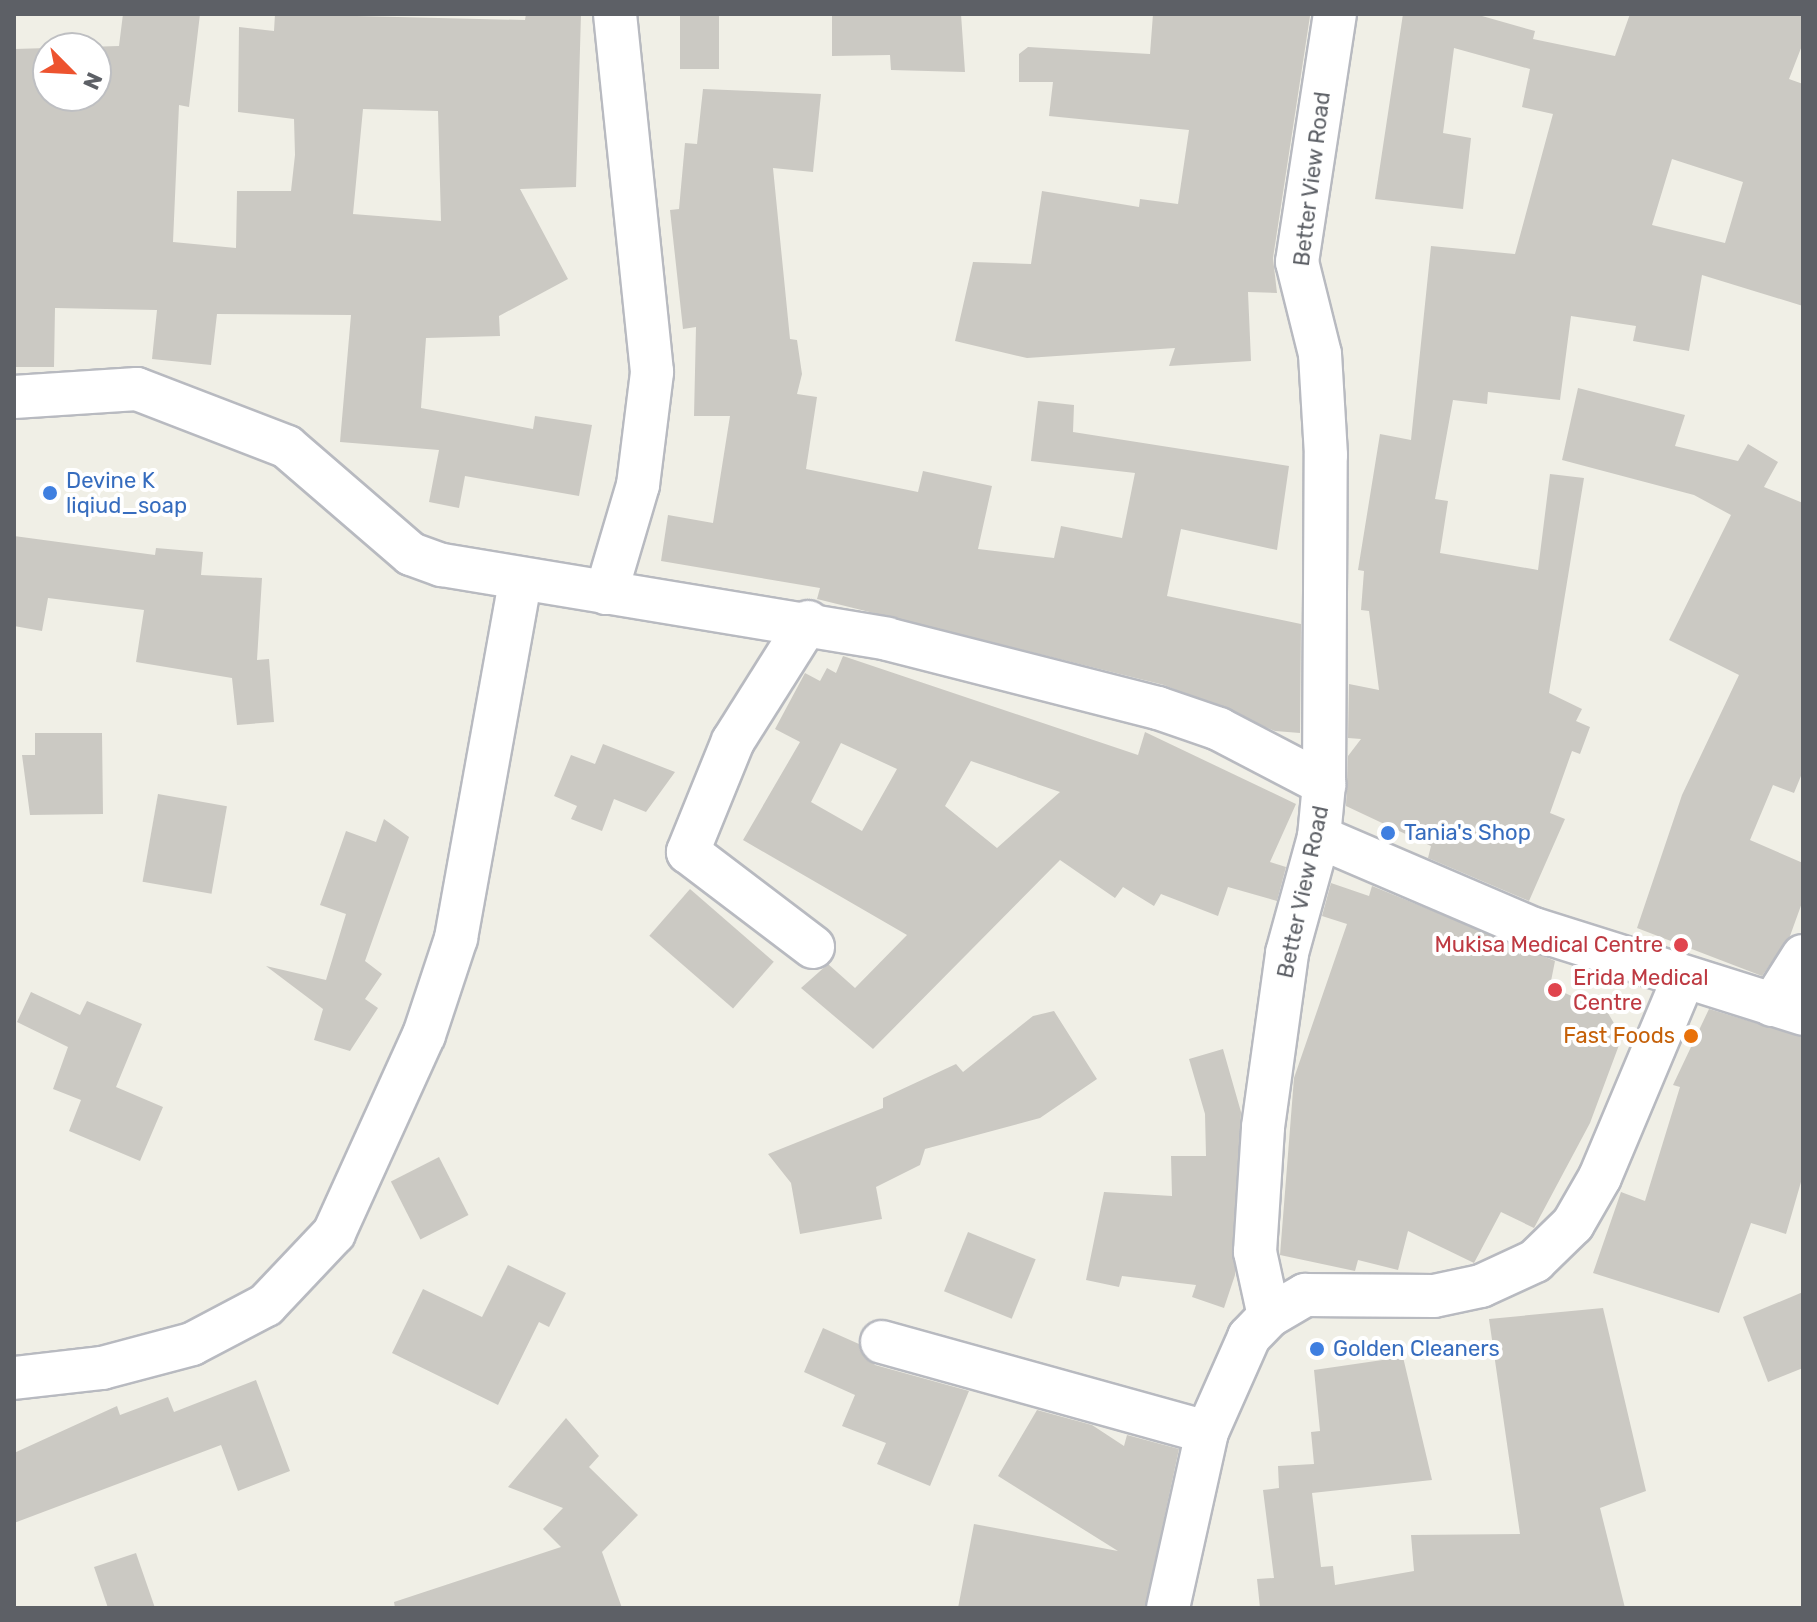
<!DOCTYPE html>
<style>
body{margin:0}
#map{position:relative;width:1817px;height:1622px;overflow:hidden;background:#f0efe6;font-family:Rubik,sans-serif}
div>[style]{position:absolute}
.building>*{inset:0;background:#cbc9c3;transform-origin:0 0}
.roads{filter:drop-shadow(2px 0 #b8bac0) drop-shadow(-2px 0 #b8bac0) drop-shadow(0 2px #b8bac0) drop-shadow(0 -2px #b8bac0)}
.minor>*{height:42px;margin:-21px;padding:0 21px;transform-origin:21px;border-radius:21px;background:#fff}
.dots>*{width:22px;height:22px;translate:-50% -50%;box-sizing:border-box;border:4px solid #fff;border-radius:50%}
span{translate:-50% -50%;white-space:nowrap;text-align:center;line-height:1.15;-webkit-text-stroke:8px #fff;paint-order:stroke}
.street-label{font-size:22px;color:#5d6066}
.shop-label{font-size:22px;color:#366cbe}
.left{translate:0 -50%;text-align:left}
.health-label{font-size:22px;color:#be3a42}
.right{translate:-100% -50%;text-align:right}
.food-label{font-size:22px;color:#c56008}
.frame{position:absolute;inset:0;border:16px solid #5d6066;pointer-events:none}
.north{position:absolute;left:32px;top:32px;width:80px;height:80px;box-sizing:border-box;background:#fff;border:2px solid #bebfc2;border-radius:50%;rotate:114deg;font-size:22px;font-weight:700;line-height:32px;text-align:center;color:#5d6066}
.north::after{content:'';display:block;margin:auto;width:28px;height:36px;background:#ed532f;clip-path:polygon(50% 0,100% 100%,50% 72%,0 100%)}
</style>
<div id="map">
<div class="building">
<i style="clip-path:polygon(evenodd,123px 14px,200px 14px,189px 107px,179px 105px,173px 242px,236px 248px,237px 191px,291px 191px,295px 155px,294px 119px,238px 112px,239px 27px,274px 31px,275px 14px,525px 20px,526px 14px,581px 14px,576px 187px,520px 189px,568px 279px,499px 316px,500px 336px,426px 338px,421px 408px,533px 429px,535px 416px,592px 425px,579px 496px,465px 476px,459px 508px,429px 502px,439px 450px,340px 442px,351px 315px,217px 314px,211px 365px,152px 359px,157px 310px,55px 308px,54px 367px,14px 367px,14px 49px,48px 48px,48px 96px,96px 96px,96px 48px,51px 48px,119px 46px,123px 14px,363px 109px,438px 111px,441px 221px,353px 214px,363px 109px)"></i>
<i style="left:680px;top:14px;width:39px;height:55px"></i>
<i style="clip-path:polygon(832px 14px,961px 14px,965px 72px,891px 70px,890px 55px,832px 56px)"></i>
<i style="clip-path:polygon(1153px 14px,1310px 16px,1273px 258px,1277px 293px,1248px 292px,1251px 361px,1169px 366px,1175px 348px,1027px 358px,955px 341px,973px 262px,1031px 264px,1042px 191px,1139px 207px,1140px 199px,1178px 204px,1189px 130px,1049px 116px,1053px 82px,1019px 82px,1019px 54px,1028px 47px,1150px 54px)"></i>
<i style="clip-path:polygon(evenodd,1403px 14px,1475px 14px,1535px 31px,1533px 39px,1615px 56px,1630px 14px,1803px 14px,1803px 43px,1789px 79px,1803px 84px,1803px 306px,1702px 275px,1689px 351px,1633px 341px,1636px 326px,1571px 316px,1560px 400px,1488px 392px,1487px 404px,1453px 400px,1435px 499px,1448px 501px,1440px 553px,1538px 570px,1550px 474px,1584px 478px,1549px 693px,1582px 709px,1576px 721px,1590px 727px,1580px 754px,1572px 751px,1550px 813px,1565px 819px,1529px 901px,1428px 858px,1431px 846px,1346px 806px,1348px 756px,1361px 739px,1348px 738px,1349px 684px,1379px 690px,1369px 611px,1361px 610px,1364px 571px,1358px 570px,1380px 434px,1411px 440px,1431px 246px,1515px 254px,1553px 114px,1522px 107px,1530px 69px,1454px 48px,1443px 133px,1471px 138px,1463px 209px,1375px 199px,1403px 14px,1672px 159px,1743px 182px,1725px 243px,1652px 225px,1672px 159px)"></i>
<i style="clip-path:polygon(703px 89px,821px 94px,813px 172px,773px 168px,790px 339px,797px 340px,802px 374px,797px 394px,817px 397px,806px 469px,918px 492px,923px 471px,992px 486px,978px 549px,1054px 558px,1061px 526px,1122px 538px,1135px 473px,1031px 461px,1038px 401px,1074px 405px,1073px 432px,1289px 466px,1277px 550px,1181px 529px,1167px 596px,1301px 624px,1300px 733px,1275px 731px,1164px 685px,817px 599px,820px 588px,661px 561px,668px 515px,713px 523px,730px 416px,694px 416px,696px 327px,683px 329px,670px 210px,679px 209px,685px 143px,697px 144px)"></i>
<i style="clip-path:polygon(1578px 388px,1685px 415px,1675px 446px,1738px 461px,1748px 444px,1778px 462px,1764px 487px,1803px 503px,1803px 771px,1794px 793px,1773px 785px,1750px 840px,1803px 863px,1803px 900px,1790px 936px,1762px 976px,1637px 928px,1682px 795px,1739px 675px,1669px 640px,1731px 515px,1694px 495px,1562px 460px)"></i>
<i style="clip-path:polygon(14px 536px,155px 555px,156px 548px,203px 552px,201px 575px,262px 578px,257px 660px,269px 659px,274px 722px,237px 725px,232px 678px,136px 662px,144px 610px,48px 598px,42px 631px,14px 626px)"></i>
<i style="clip-path:polygon(evenodd,843px 656px,1138px 755px,1145px 732px,1296px 804px,1270px 862px,1286px 867px,1277px 901px,1228px 887px,1218px 916px,1161px 894px,1154px 906px,1123px 887px,1115px 898px,1060px 860px,873px 1049px,801px 988px,828px 964px,855px 988px,907px 935px,743px 840px,800px 742px,775px 729px,805px 673px,820px 681px,827px 668px,836px 673px,843px 656px,841px 743px,897px 769px,862px 831px,811px 802px,841px 743px,843px 656px,971px 761px,1060px 792px,997px 848px,945px 806px,971px 761px)"></i>
<i style="clip-path:polygon(35px 733px,102px 733px,103px 814px,30px 815px,22px 755px,35px 755px)"></i>
<i style="clip-path:polygon(603px 744px,675px 772px,646px 812px,614px 799px,602px 831px,571px 819px,577px 806px,554px 796px,571px 755px,595px 764px)"></i>
<i style="left:158px;top:794px;width:70px;height:89px;rotate:10deg"></i>
<i style="clip-path:polygon(384px 819px,409px 837px,365px 961px,382px 974px,365px 999px,378px 1008px,350px 1051px,314px 1040px,323px 1009px,266px 966px,326px 980px,346px 914px,320px 905px,346px 831px,376px 842px)"></i>
<i style="clip-path:polygon(1331px 883px,1369px 896px,1372px 886px,1555px 961px,1550px 986px,1608px 1013px,1622px 1037px,1590px 1123px,1534px 1228px,1501px 1212px,1474px 1263px,1408px 1231px,1398px 1270px,1358px 1260px,1355px 1271px,1280px 1255px,1294px 1078px,1347px 924px,1322px 916px)"></i>
<i style="left:690px;top:889px;width:111px;height:62px;rotate:41deg"></i>
<i style="clip-path:polygon(31px 992px,80px 1015px,87px 1001px,142px 1024px,116px 1087px,163px 1107px,140px 1161px,69px 1131px,81px 1100px,53px 1089px,68px 1047px,17px 1022px)"></i>
<i style="clip-path:polygon(1709px 1009px,1803px 1037px,1803px 1175px,1786px 1234px,1751px 1223px,1719px 1313px,1593px 1273px,1621px 1192px,1645px 1201px,1680px 1087px,1673px 1085px)"></i>
<i style="clip-path:polygon(1054px 1011px,1097px 1079px,1040px 1118px,925px 1149px,920px 1165px,876px 1187px,882px 1219px,800px 1234px,791px 1183px,768px 1154px,883px 1108px,883px 1098px,956px 1064px,963px 1072px,1033px 1016px)"></i>
<i style="clip-path:polygon(1223px 1049px,1241px 1112px,1235px 1275px,1224px 1308px,1192px 1297px,1196px 1285px,1122px 1276px,1119px 1287px,1086px 1280px,1104px 1192px,1172px 1196px,1171px 1156px,1206px 1156px,1205px 1114px,1189px 1059px)"></i>
<i style="left:439px;top:1157px;width:65px;height:54px;rotate:63deg"></i>
<i style="left:968px;top:1232px;width:73px;height:64px;rotate:22deg"></i>
<i style="clip-path:polygon(508px 1265px,566px 1293px,549px 1327px,539px 1322px,498px 1405px,392px 1353px,423px 1289px,482px 1317px)"></i>
<i style="clip-path:polygon(1803px 1292px,1803px 1368px,1768px 1382px,1743px 1317px)"></i>
<i style="clip-path:polygon(1603px 1308px,1646px 1491px,1600px 1508px,1625px 1608px,1260px 1608px,1257px 1579px,1274px 1578px,1263px 1490px,1279px 1488px,1278px 1466px,1314px 1464px,1311px 1432px,1320px 1431px,1314px 1370px,1403px 1357px,1432px 1480px,1312px 1493px,1321px 1567px,1333px 1566px,1335px 1585px,1414px 1571px,1411px 1535px,1520px 1534px,1489px 1319px)"></i>
<i style="clip-path:polygon(823px 1328px,859px 1344px,875px 1365px,969px 1391px,930px 1486px,877px 1464px,886px 1443px,842px 1426px,855px 1395px,804px 1372px)"></i>
<i style="clip-path:polygon(256px 1380px,290px 1471px,238px 1491px,221px 1445px,14px 1523px,14px 1453px,117px 1406px,120px 1415px,168px 1397px,174px 1412px)"></i>
<i style="clip-path:polygon(1037px 1410px,1092px 1425px,1124px 1446px,1127px 1435px,1179px 1449px,1145px 1608px,958px 1608px,974px 1524px,1118px 1551px,998px 1476px)"></i>
<i style="clip-path:polygon(566px 1418px,599px 1456px,589px 1467px,638px 1515px,602px 1552px,622px 1608px,395px 1608px,394px 1602px,561px 1547px,543px 1529px,563px 1508px,508px 1487px)"></i>
<i style="clip-path:polygon(136px 1553px,155px 1608px,108px 1608px,94px 1567px)"></i>
</div>
<div class="roads">
<div class="minor">
<i style="left:14px;top:397px;width:123px;rotate:-3.7deg"></i>
<i style="left:137px;top:389px;width:161px;rotate:21.1deg"></i>
<i style="left:287px;top:447px;width:164px;rotate:40.8deg"></i>
<i style="left:411px;top:554px;width:33px;rotate:20deg"></i>
<i style="left:442px;top:565px;width:451px;rotate:9.4deg"></i>
<i style="left:887px;top:639px;width:280px;rotate:14.3deg"></i>
<i style="left:1158px;top:708px;width:65px;rotate:19deg"></i>
<i style="left:1219px;top:729px;width:119px;rotate:27.6deg"></i>
<i style="left:606px;top:593px;width:113px;rotate:-73.5deg"></i>
<i style="left:638px;top:485px;width:114px;rotate:-82.9deg"></i>
<i style="left:652px;top:372px;width:360px;rotate:-95.9deg"></i>
<i style="left:808px;top:622px;width:141px;rotate:122.2deg"></i>
<i style="left:733px;top:741px;width:120px;rotate:112.1deg"></i>
<i style="left:688px;top:852px;width:157px;rotate:37.2deg"></i>
<i style="left:1319px;top:837px;width:234px;rotate:23.2deg"></i>
<i style="left:1534px;top:929px;width:282px;rotate:17.5deg"></i>
<i style="left:1772px;top:1005px;width:58px;rotate:-57.7deg"></i>
<i style="left:1269px;top:1316px;width:42px;rotate:-30.3deg"></i>
<i style="left:1305px;top:1295px;width:129px;rotate:0.4deg"></i>
<i style="left:1434px;top:1296px;width:48px;rotate:-12deg"></i>
<i style="left:1481px;top:1286px;width:60px;rotate:-24.8deg"></i>
<i style="left:1535px;top:1261px;width:53px;rotate:-44.2deg"></i>
<i style="left:1573px;top:1224px;width:54px;rotate:-60.1deg"></i>
<i style="left:1600px;top:1177px;width:214px;rotate:-67.2deg"></i>
<i style="left:882px;top:1342px;width:337px;rotate:15.5deg"></i>
<i style="left:14px;top:1378px;width:89px;rotate:-6.5deg"></i>
<i style="left:102px;top:1368px;width:93px;rotate:-14.9deg"></i>
<i style="left:192px;top:1344px;width:84px;rotate:-27.8deg"></i>
<i style="left:266px;top:1305px;width:99px;rotate:-46.6deg"></i>
<i style="left:334px;top:1233px;width:217px;rotate:-65.6deg"></i>
<i style="left:424px;top:1035px;width:102px;rotate:-71.7deg"></i>
<i style="left:456px;top:938px;width:360px;rotate:-79.8deg"></i>
<i style="left:1168px;top:1608px;width:180px;rotate:-77.5deg"></i>
<i style="left:1207px;top:1432px;width:104px;rotate:-66.1deg"></i>
<i style="left:1249px;top:1337px;width:29px;rotate:-46deg"></i>
<i style="left:1269px;top:1316px;width:66px;rotate:-102.3deg"></i>
<i style="left:1255px;top:1252px;width:125px;rotate:-86.3deg"></i>
<i style="left:1263px;top:1127px;width:176px;rotate:-82.1deg"></i>
<i style="left:1287px;top:953px;width:120px;rotate:-74.6deg"></i>
<i style="left:1319px;top:837px;width:53px;rotate:-84.6deg"></i>
<i style="left:1324px;top:784px;width:329px;rotate:-89.7deg"></i>
<i style="left:1326px;top:455px;width:101px;rotate:-93.4deg"></i>
<i style="left:1320px;top:354px;width:95px;rotate:-104deg"></i>
<i style="left:1297px;top:262px;width:251px;rotate:-81.3deg"></i>
</div>
</div>
<div class="dots">
<i style="left:50px;top:493px;background:#3f7fe0"></i>
<i style="left:1388px;top:833px;background:#3f7fe0"></i>
<i style="left:1681px;top:945px;background:#e0444e"></i>
<i style="left:1555px;top:990px;background:#e0444e"></i>
<i style="left:1691px;top:1036px;background:#e8710a"></i>
<i style="left:1317px;top:1349px;background:#3f7fe0"></i>
</div>
<div class="street-label">
<span style="left:1312px;top:179px;rotate:-83deg">Better View Road</span>
<span style="left:1303px;top:892px;rotate:-78deg">Better View Road</span>
</div>
<div class="shop-label">
<span class="left" style="left:66px;top:493px">Devine K<br>liqiud_soap</span>
<span class="left" style="left:1404px;top:833px">Tania's Shop</span>
<span class="left" style="left:1333px;top:1349px">Golden Cleaners</span>
</div>
<div class="health-label">
<span class="right" style="left:1663px;top:945px">Mukisa Medical Centre</span>
<span class="left" style="left:1573px;top:990px">Erida Medical<br>Centre</span>
</div>
<div class="food-label">
<span class="right" style="left:1675px;top:1036px">Fast Foods</span>
</div>
<div class="frame"></div>
<div class="north">N</div>
</div>
